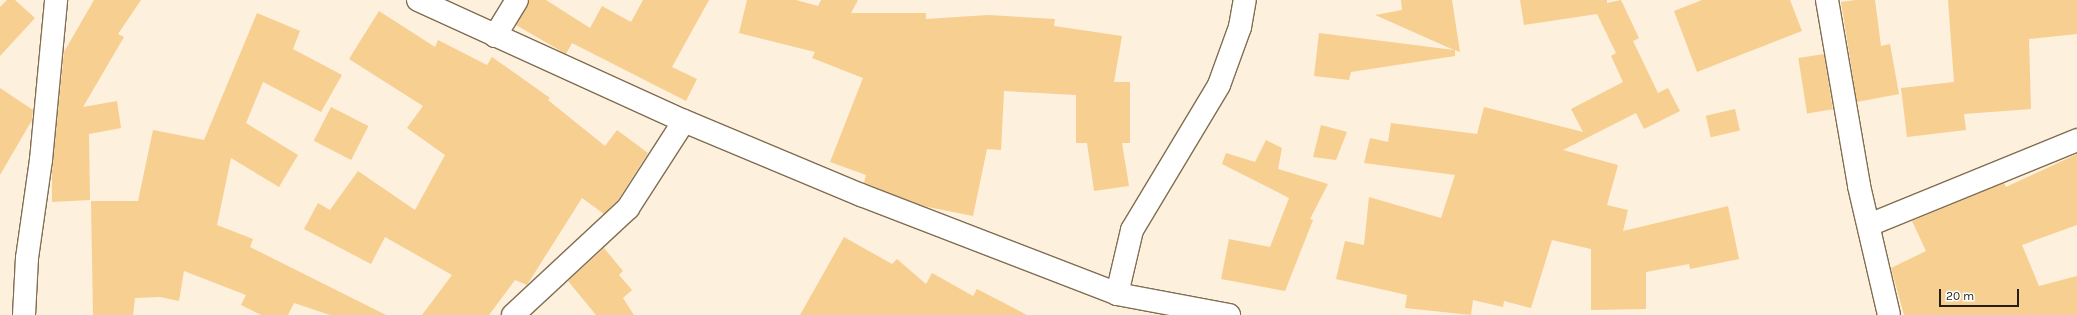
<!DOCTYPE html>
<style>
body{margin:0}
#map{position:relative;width:2077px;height:315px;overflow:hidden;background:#fdf0dd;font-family:Karla,sans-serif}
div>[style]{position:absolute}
.building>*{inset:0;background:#f7cf91;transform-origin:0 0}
.roads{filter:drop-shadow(1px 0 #816e51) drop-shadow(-1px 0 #816e51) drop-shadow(0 1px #816e51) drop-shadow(0 -1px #816e51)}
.minor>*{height:22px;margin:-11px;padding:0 11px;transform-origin:11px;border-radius:11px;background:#fff}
span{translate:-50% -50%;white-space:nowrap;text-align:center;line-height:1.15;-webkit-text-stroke:3px #fff;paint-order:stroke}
.scale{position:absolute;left:1939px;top:289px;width:80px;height:18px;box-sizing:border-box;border:2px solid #261e12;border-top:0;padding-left:5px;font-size:12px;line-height:14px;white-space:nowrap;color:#261e12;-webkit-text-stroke:3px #fff;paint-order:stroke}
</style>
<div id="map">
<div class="building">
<i style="clip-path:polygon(7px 0,15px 0,35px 18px,0 56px,0 7px)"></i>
<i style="clip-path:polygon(94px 0,141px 0,118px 34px,124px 37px,83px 107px,117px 101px,121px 128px,89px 134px,90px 200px,52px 202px,52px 172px,64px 52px)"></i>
<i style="clip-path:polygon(529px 0,546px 0,590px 28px,602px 6px,631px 22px,643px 0,709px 0,672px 67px,697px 79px,686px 101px,572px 43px,566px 54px,516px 25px)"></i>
<i style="clip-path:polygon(747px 0,796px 0,818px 6px,821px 0,858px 0,851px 13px,926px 13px,926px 19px,988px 15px,1055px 19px,1054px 26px,1122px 36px,1114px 82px,1130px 82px,1130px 143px,1122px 143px,1129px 186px,1094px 191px,1087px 143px,1076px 143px,1076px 95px,1004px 91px,1001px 150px,987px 149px,973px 216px,923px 206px,864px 183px,866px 175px,830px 162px,863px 78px,812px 58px,815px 52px,739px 33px)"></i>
<i style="clip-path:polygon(1401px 0,1452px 0,1460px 52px,1455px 50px,1455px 56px,1351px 72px,1349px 80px,1314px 76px,1319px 33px,1454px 50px,1375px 15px,1402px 10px)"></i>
<i style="clip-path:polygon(1520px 0,1607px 0,1607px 3px,1621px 0,1639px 38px,1633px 41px,1658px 93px,1668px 88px,1680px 111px,1644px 129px,1636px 113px,1563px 150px,1618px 165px,1607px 205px,1628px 210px,1623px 231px,1728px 206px,1739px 259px,1690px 269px,1689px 264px,1646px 272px,1646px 309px,1591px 310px,1591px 249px,1552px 240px,1531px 308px,1504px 301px,1503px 307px,1473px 300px,1471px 315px,1405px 308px,1407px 295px,1336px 279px,1345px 241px,1364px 245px,1369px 197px,1441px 218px,1455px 175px,1364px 163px,1370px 138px,1388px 142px,1391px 123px,1477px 134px,1484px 107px,1583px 132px,1571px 109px,1623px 82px,1611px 56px,1616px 53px,1597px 14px,1524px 25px)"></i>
<i style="clip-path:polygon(1702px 0,1790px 0,1802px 31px,1697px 72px,1674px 11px)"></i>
<i style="clip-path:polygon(1855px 0,1875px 0,1881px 46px,1890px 44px,1899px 94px,1857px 102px,1841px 2px)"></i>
<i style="clip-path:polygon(1948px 0,2077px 0,2077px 34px,2029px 39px,2031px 109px,1964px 114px,1966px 130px,1907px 137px,1901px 88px,1954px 82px)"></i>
<i style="clip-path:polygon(379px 11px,435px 47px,438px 40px,487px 65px,492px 57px,550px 98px,548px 100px,605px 146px,617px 130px,648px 153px,618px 200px,604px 214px,582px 198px,527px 285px,515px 280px,489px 315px,422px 315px,452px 275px,385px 237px,371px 264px,304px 229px,318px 203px,330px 210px,358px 171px,415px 210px,445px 155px,407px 128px,423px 106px,349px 59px)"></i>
<i style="clip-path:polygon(257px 13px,300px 31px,293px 49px,342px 75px,321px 112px,263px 82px,246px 123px,298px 155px,279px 187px,231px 158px,217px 225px,253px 239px,250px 247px,386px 315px,330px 315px,294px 303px,288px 315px,261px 315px,241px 305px,246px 295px,184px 271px,179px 301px,160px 297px,135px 298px,133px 315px,93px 315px,91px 201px,138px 201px,153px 130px,204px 140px)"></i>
<i style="left:1824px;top:54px;width:56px;height:26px;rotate:81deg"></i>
<i style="clip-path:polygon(0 88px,33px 110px,32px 120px,0 175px)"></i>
<i style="left:331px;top:107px;width:42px;height:38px;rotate:27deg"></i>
<i style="left:1735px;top:109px;width:22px;height:30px;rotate:77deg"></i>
<i style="clip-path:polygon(1321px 125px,1347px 132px,1336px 160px,1313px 157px)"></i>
<i style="clip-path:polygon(1266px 140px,1282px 148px,1278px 169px,1328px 184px,1310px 219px,1313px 220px,1285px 291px,1221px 279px,1229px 239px,1270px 247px,1289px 198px,1222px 164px,1226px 153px,1255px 162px)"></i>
<i style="clip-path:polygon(2077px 154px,2077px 225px,2022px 245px,2039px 286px,2077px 276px,2077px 315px,1904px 315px,1891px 268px,1926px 251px,1912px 221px,2004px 183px,2006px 187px)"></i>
<i style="clip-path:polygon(844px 237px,892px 264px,897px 259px,926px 284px,932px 273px,973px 296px,977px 289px,1027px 315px,800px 315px)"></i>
<i style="clip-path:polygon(604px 248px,623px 271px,619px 275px,632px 290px,623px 298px,634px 315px,596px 315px,568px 281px)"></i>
</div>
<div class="roads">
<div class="minor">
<i style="left:418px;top:0;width:292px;rotate:24.5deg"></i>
<i style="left:684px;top:121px;width:192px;rotate:22.7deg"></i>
<i style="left:861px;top:195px;width:274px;rotate:21.1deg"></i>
<i style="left:1117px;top:294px;width:114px;rotate:10.6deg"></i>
<i style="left:1827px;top:0;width:189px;rotate:80.2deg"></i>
<i style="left:1859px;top:186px;width:132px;rotate:76.9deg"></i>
<i style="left:495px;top:36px;width:42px;rotate:-58.6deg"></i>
<i style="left:1869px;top:225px;width:225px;rotate:-22.2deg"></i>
<i style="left:1117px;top:294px;width:66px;rotate:-76.8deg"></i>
<i style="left:1132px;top:230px;width:169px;rotate:-59deg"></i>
<i style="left:1219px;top:85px;width:62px;rotate:-70.1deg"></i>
<i style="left:1240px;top:27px;width:27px;rotate:-80deg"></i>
<i style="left:24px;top:315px;width:57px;rotate:-87deg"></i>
<i style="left:27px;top:258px;width:99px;rotate:-81.9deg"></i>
<i style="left:41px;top:160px;width:161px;rotate:-84.6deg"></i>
<i style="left:513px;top:315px;width:157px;rotate:-42.9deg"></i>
<i style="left:628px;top:208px;width:103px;rotate:-57.2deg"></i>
</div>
</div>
<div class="scale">20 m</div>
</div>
